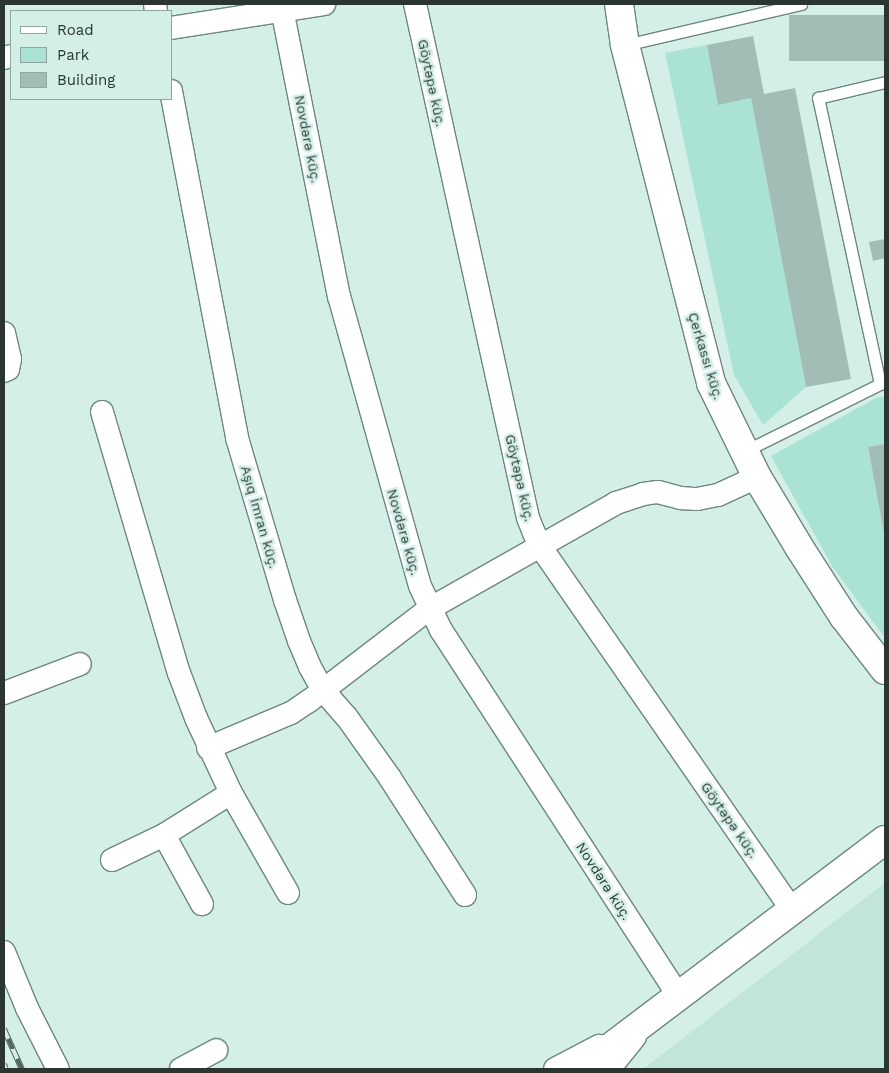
<!DOCTYPE html>
<meta charset="utf-8">
<style>
body{margin:0}
#map{position:relative;width:889px;height:1073px;overflow:hidden;background:#d3efe7;font-family:"Work Sans",sans-serif}
div>[style]{position:absolute}
.built>*{inset:0;background:#c1e4db}
.green>*{inset:0;background:#aae3d3}
.building>*{inset:0;background:#a2bdb5;transform-origin:0 0}
.roads{filter:drop-shadow(1px 0 #6d867f) drop-shadow(-1px 0 #6d867f) drop-shadow(0 1px #6d867f) drop-shadow(0 -1px #6d867f)}
.service>*{height:11px;margin:-5.5px;padding:0 5.5px;transform-origin:5.5px;border-radius:5.5px;background:#fff}
.minor>*{height:22px;margin:-11px;padding:0 11px;transform-origin:11px;border-radius:11px;background:#fff}
.tertiary>*{height:28px;margin:-14px;padding:0 14px;transform-origin:14px;border-radius:14px;background:#fff}
.rail>*{height:5.5px;margin-top:-2.75px;transform-origin:0;background:repeating-linear-gradient(90deg,#d3efe7 0 11px,#54635f 0 22px);box-sizing:border-box;border-block:1px solid #54635f}
span{translate:-50% -50%;white-space:nowrap;text-align:center;line-height:1.15;-webkit-text-stroke:5px #d3efe7;paint-order:stroke}
.street-label{font-size:14px;color:#2b3633}
.frame{position:absolute;inset:0;border:5px solid #2b3633;pointer-events:none}
.legend{position:absolute;left:10px;top:10px;width:162px;height:90px;box-sizing:border-box;background:#d3efe7;border:1px solid #90a59f;margin:0;padding:6px 9px;list-style:none;font-size:15px;color:#2b3633}
.legend li{display:flex;align-items:center;gap:10px;height:25px}
.legend b{width:25px;border:1px solid #90a59f}
</style>
<div id="map">
<div class="built">
<i style="clip-path:polygon(885px 883px,885px 1069px,643px 1069px)"></i>
</div>
<div class="green">
<i style="clip-path:polygon(707px 45px,718px 104px,751px 98px,806px 387px,763px 425px,734px 375px,665px 53px)"></i>
<i style="clip-path:polygon(885px 396px,885px 444px,868px 447px,885px 540px,885px 638px,832px 566px,771px 456px,876px 398px)"></i>
</div>
<div class="building">
<i style="left:885px;top:15px;width:46px;height:96px;rotate:90deg"></i>
<i style="clip-path:polygon(753px 36px,764px 94px,795px 88px,851px 379px,806px 387px,751px 98px,718px 105px,707px 45px)"></i>
<i style="clip-path:polygon(885px 239px,885px 258px,873px 261px,869px 242px)"></i>
<i style="clip-path:polygon(885px 444px,885px 534px,884px 534px,868px 447px)"></i>
</div>
<div class="roads">
<div class="service">
<i style="left:625px;top:45px;width:181px;rotate:-13.1deg"></i>
<i style="left:745px;top:451px;width:151px;rotate:-26.4deg"></i>
<i style="left:880px;top:384px;width:293px;rotate:-102.2deg"></i>
<i style="left:818px;top:98px;width:69px;rotate:-13.4deg"></i>
</div>
<div class="minor">
<i style="left:155px;top:4px;width:7px;rotate:82deg"></i>
<i style="left:281px;top:4px;width:298px;rotate:78.8deg"></i>
<i style="left:339px;top:296px;width:301px;rotate:74.4deg"></i>
<i style="left:420px;top:586px;width:49px;rotate:64.5deg"></i>
<i style="left:441px;top:630px;width:437px;rotate:57deg"></i>
<i style="left:415px;top:4px;width:526px;rotate:77.6deg"></i>
<i style="left:528px;top:518px;width:16px;rotate:68deg"></i>
<i style="left:534px;top:533px;width:14px;rotate:65deg"></i>
<i style="left:540px;top:546px;width:444px;rotate:55.3deg"></i>
<i style="left:171px;top:28px;width:155px;rotate:-8.9deg"></i>
<i style="left:4px;top:58px;width:7px;rotate:-16deg"></i>
<i style="left:171px;top:91px;width:353px;rotate:79.2deg"></i>
<i style="left:237px;top:438px;width:169px;rotate:73.5deg"></i>
<i style="left:285px;top:600px;width:43px;rotate:71.1deg"></i>
<i style="left:299px;top:641px;width:28px;rotate:67deg"></i>
<i style="left:310px;top:667px;width:26px;rotate:61deg"></i>
<i style="left:323px;top:690px;width:35px;rotate:49deg"></i>
<i style="left:346px;top:716px;width:76px;rotate:54.6deg"></i>
<i style="left:390px;top:778px;width:139px;rotate:57.3deg"></i>
<i style="left:4px;top:333px;width:27px;rotate:77deg"></i>
<i style="left:10px;top:359px;width:10px;rotate:101deg"></i>
<i style="left:8px;top:369px;width:4px;rotate:153deg"></i>
<i style="left:102px;top:412px;width:272px;rotate:73.6deg"></i>
<i style="left:179px;top:673px;width:48px;rotate:69.3deg"></i>
<i style="left:196px;top:718px;width:83px;rotate:65deg"></i>
<i style="left:231px;top:793px;width:115px;rotate:60.3deg"></i>
<i style="left:4px;top:693px;width:81px;rotate:-20.9deg"></i>
<i style="left:208px;top:748px;width:90px;rotate:-22.9deg"></i>
<i style="left:291px;top:713px;width:22px;rotate:-34deg"></i>
<i style="left:309px;top:701px;width:151px;rotate:-37.5deg"></i>
<i style="left:429px;top:609px;width:215px;rotate:-29.5deg"></i>
<i style="left:616px;top:503px;width:28px;rotate:-18deg"></i>
<i style="left:643px;top:494px;width:15px;rotate:-8deg"></i>
<i style="left:658px;top:492px;width:24px;rotate:15deg"></i>
<i style="left:681px;top:498px;width:16px;rotate:4deg"></i>
<i style="left:697px;top:499px;width:21px;rotate:-11deg"></i>
<i style="left:718px;top:495px;width:43px;rotate:-24.8deg"></i>
<i style="left:164px;top:835px;width:79px;rotate:61.2deg"></i>
<i style="left:112px;top:860px;width:58px;rotate:-25.7deg"></i>
<i style="left:164px;top:835px;width:79px;rotate:-32.1deg"></i>
<i style="left:4px;top:952px;width:61px;rotate:67.7deg"></i>
<i style="left:27px;top:1008px;width:68px;rotate:63.1deg"></i>
<i style="left:181px;top:1069px;width:40px;rotate:-28deg"></i>
<i style="left:555px;top:1069px;width:50px;rotate:-27.6deg"></i>
<i style="left:609px;top:1069px;width:41px;rotate:-50.9deg"></i>
</div>
<div class="tertiary">
<i style="left:619px;top:4px;width:41px;rotate:81.7deg"></i>
<i style="left:625px;top:45px;width:349px;rotate:75.7deg"></i>
<i style="left:711px;top:383px;width:105px;rotate:63.9deg"></i>
<i style="left:757px;top:477px;width:82px;rotate:59deg"></i>
<i style="left:799px;top:547px;width:83px;rotate:57.3deg"></i>
<i style="left:844px;top:617px;width:67px;rotate:52.3deg"></i>
<i style="left:582px;top:1069px;width:380px;rotate:-37.1deg"></i>
</div>
</div>
<div class="rail">
<i style="left:4px;top:1029px;width:44px;rotate:65.8deg"></i>
<i style="left:4px;top:1064px;width:5px;rotate:68deg"></i>
</div>
<div class="street-label">
<span style="left:432px;top:83px;rotate:78deg">Göytəpə küç.</span>
<span style="left:308px;top:139px;rotate:79deg">Novdərə küç.</span>
<span style="left:706px;top:356px;rotate:73deg">Çerkassı küç.</span>
<span style="left:520px;top:478px;rotate:77deg">Göytəpə küç.</span>
<span style="left:260px;top:517px;rotate:74deg">Aşıq İmran küç.</span>
<span style="left:404px;top:532px;rotate:74deg">Novdərə küç.</span>
<span style="left:730px;top:820px;rotate:55deg">Göytəpə küç.</span>
<span style="left:604px;top:881px;rotate:57deg">Novdərə küç.</span>
</div>
<div class="frame"></div>
<ul class="legend">
<li><b style="height:6px;background:#fff"></b>Road</li>
<li><b style="height:14px;background:#aae3d3"></b>Park</li>
<li><b style="height:14px;background:#a2bdb5"></b>Building</li>
</ul>
</div>
